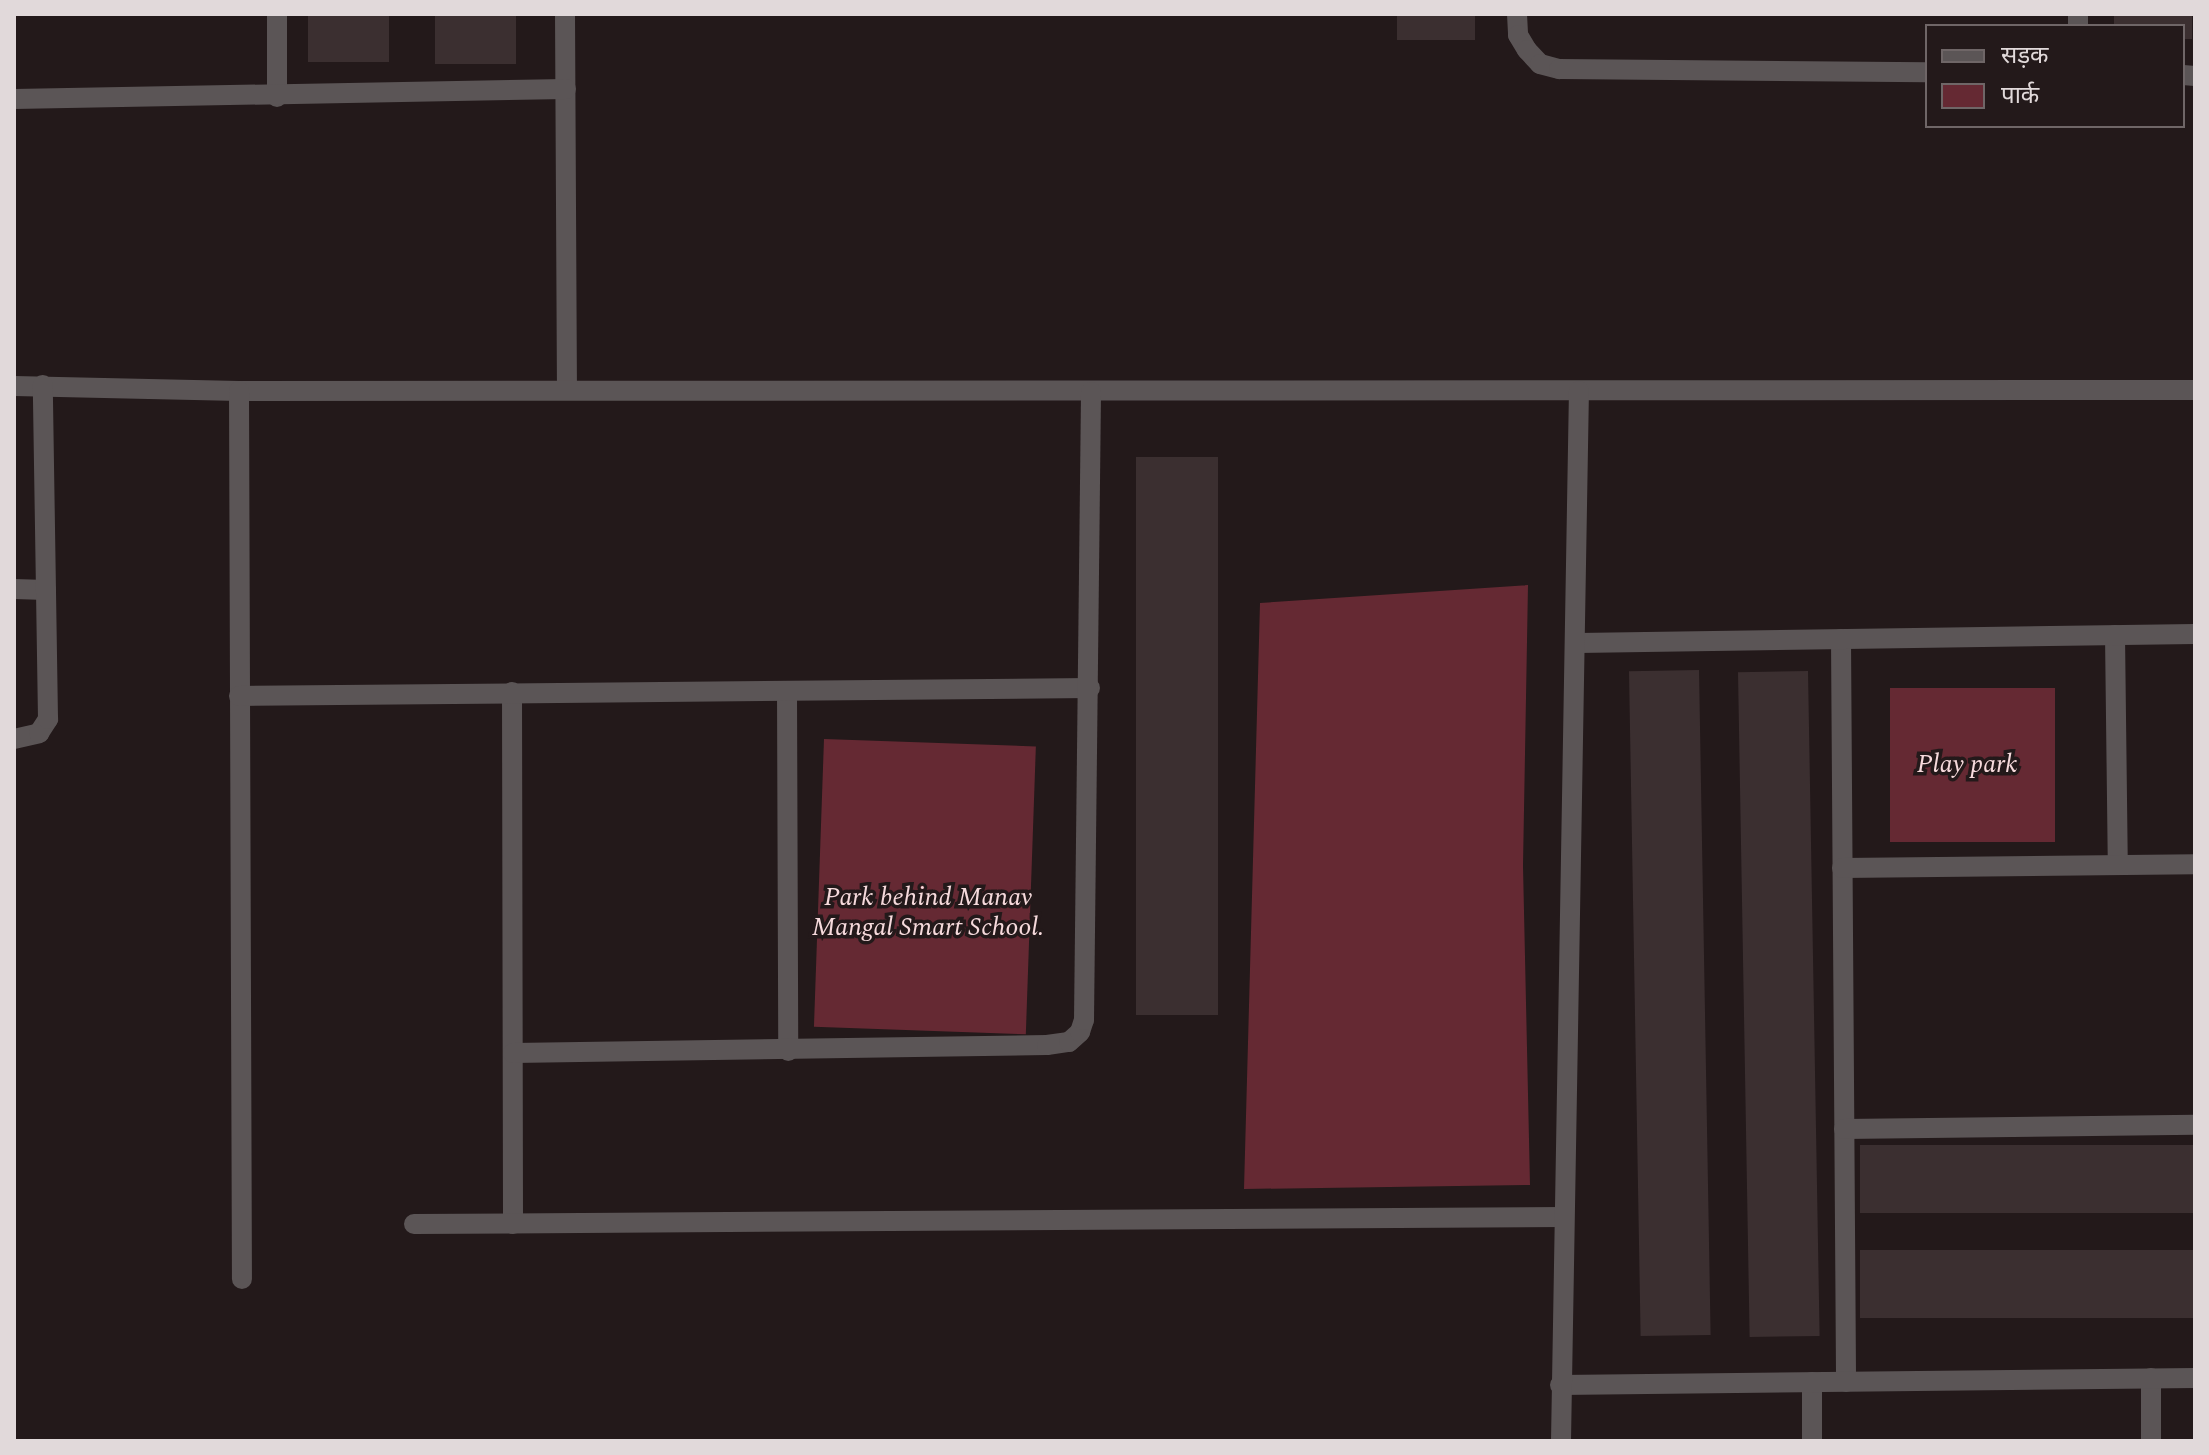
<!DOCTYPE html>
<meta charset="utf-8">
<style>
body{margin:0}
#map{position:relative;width:2209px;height:1455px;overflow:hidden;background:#23191a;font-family:Spectral,"Noto Sans Devanagari",serif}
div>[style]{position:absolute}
.green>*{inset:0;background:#652933;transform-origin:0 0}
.building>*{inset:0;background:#3b2f30;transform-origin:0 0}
.street>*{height:20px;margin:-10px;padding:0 10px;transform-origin:10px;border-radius:10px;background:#5b5556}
span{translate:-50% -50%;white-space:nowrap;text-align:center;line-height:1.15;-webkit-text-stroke:7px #23191a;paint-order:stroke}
.park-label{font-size:26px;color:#f6dadc;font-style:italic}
.frame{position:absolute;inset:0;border:16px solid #e1d9da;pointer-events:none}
.legend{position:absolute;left:1925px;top:24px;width:260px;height:104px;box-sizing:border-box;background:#23191a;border:2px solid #6f6667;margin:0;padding:10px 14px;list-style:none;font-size:24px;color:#e1d9da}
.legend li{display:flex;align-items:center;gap:16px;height:40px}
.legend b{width:40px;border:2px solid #6f6667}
</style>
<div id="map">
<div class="green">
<i style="clip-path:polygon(1528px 585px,1523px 866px,1530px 1185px,1244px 1189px,1260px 603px)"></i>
<i style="left:1890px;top:688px;width:165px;height:154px"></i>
<i style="left:824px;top:739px;width:212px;height:288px;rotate:2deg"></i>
</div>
<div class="building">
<i style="left:308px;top:14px;width:81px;height:48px"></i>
<i style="left:435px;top:14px;width:81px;height:50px"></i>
<i style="left:1397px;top:14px;width:78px;height:26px"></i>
<i style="clip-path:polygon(2114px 14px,2192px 14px,2192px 39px,2183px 39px,2183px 26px,2114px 26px)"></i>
<i style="left:1136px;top:457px;width:82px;height:558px"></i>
<i style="left:1699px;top:670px;width:665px;height:70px;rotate:89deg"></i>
<i style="left:1808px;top:671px;width:665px;height:70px;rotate:89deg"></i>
<i style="left:2195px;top:1145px;width:68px;height:335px;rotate:90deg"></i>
<i style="left:2195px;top:1250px;width:68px;height:335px;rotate:90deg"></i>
</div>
<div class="street">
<i style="left:565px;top:14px;width:376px;rotate:89.7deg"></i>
<i style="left:1517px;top:14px;width:21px;rotate:87deg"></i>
<i style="left:1518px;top:35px;width:17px;rotate:59deg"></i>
<i style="left:1527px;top:50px;width:19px;rotate:47deg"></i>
<i style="left:1540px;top:64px;width:20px;rotate:15deg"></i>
<i style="left:1559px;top:69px;width:368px;rotate:0.5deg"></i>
<i style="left:2078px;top:14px;width:12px;rotate:90deg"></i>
<i style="left:2183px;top:75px;width:12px;rotate:5deg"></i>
<i style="left:277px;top:97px;width:83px;rotate:-90deg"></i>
<i style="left:14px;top:99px;width:552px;rotate:-1.04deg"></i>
<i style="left:14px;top:386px;width:225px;rotate:1.3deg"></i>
<i style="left:239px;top:391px;width:1956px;rotate:-0.03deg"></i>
<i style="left:239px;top:391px;width:888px;rotate:89.81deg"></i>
<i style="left:14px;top:589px;width:32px;rotate:2deg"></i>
<i style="left:2115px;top:635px;width:230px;rotate:89.3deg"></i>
<i style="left:1841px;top:639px;width:743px;rotate:89.61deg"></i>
<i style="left:1578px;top:643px;width:617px;rotate:-0.84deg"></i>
<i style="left:787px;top:691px;width:360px;rotate:89.8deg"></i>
<i style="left:512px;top:692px;width:532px;rotate:89.89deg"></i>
<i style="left:239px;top:696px;width:851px;rotate:-0.54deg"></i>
<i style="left:14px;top:739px;width:26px;rotate:-13deg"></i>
<i style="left:39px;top:733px;width:17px;rotate:-57deg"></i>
<i style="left:48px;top:719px;width:334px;rotate:-90.9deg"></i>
<i style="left:1842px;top:868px;width:353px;rotate:-0.6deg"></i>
<i style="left:513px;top:1053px;width:534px;rotate:-0.86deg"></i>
<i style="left:1047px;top:1045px;width:22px;rotate:-8deg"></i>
<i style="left:1069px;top:1042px;width:15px;rotate:-42deg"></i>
<i style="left:1080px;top:1032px;width:13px;rotate:-72deg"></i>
<i style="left:1084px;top:1020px;width:628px;rotate:-89.36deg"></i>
<i style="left:1844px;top:1129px;width:351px;rotate:-0.7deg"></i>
<i style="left:414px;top:1224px;width:1150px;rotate:-0.35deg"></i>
<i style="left:2151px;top:1378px;width:63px;rotate:90deg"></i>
<i style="left:1812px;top:1382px;width:59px;rotate:90deg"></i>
<i style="left:1560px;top:1385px;width:635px;rotate:-0.63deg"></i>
<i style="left:1561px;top:1441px;width:1050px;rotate:-89.02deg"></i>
</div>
<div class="park-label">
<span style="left:1967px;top:765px">Play park</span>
<span style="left:928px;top:913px">Park behind Manav<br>Mangal Smart School.</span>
</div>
<div class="frame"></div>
<ul class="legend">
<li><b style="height:10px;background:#5b5556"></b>सड़क</li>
<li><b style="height:22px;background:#652933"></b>पार्क</li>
</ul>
</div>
